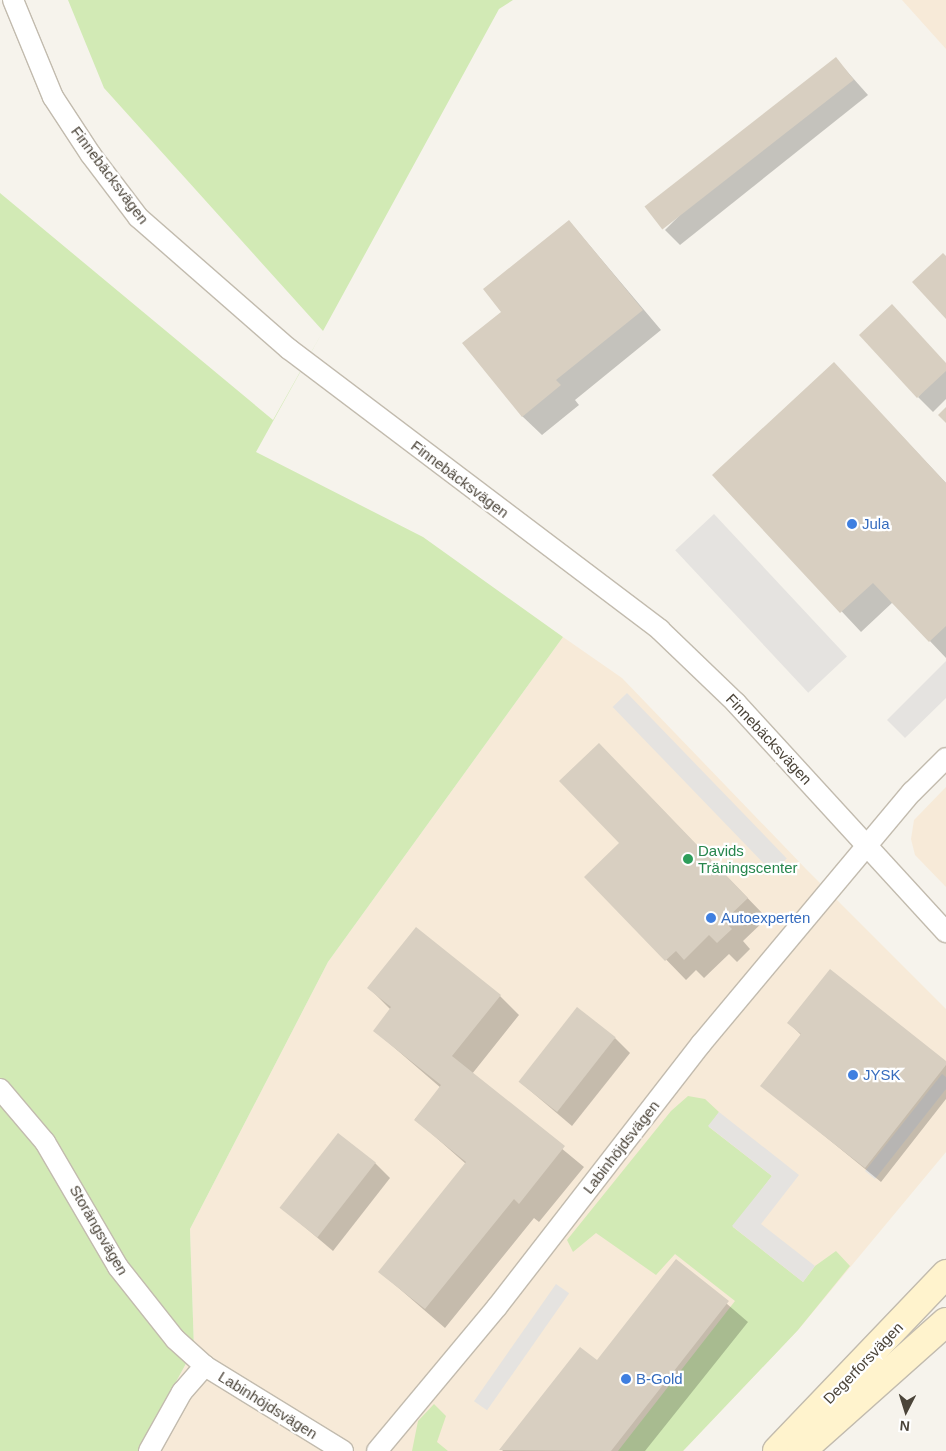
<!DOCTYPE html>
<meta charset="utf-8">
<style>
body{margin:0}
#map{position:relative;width:946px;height:1451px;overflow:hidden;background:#f6f3ec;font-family:Helvetica,sans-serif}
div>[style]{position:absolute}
.commercial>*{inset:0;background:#f7ead8}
.green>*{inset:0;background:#d2eab5}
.parking>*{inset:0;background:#e5e3e0;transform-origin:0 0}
.shadow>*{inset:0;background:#0003}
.building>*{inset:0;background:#d8cfc1;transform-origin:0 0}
.roads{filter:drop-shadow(1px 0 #c2bbae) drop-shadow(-1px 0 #c2bbae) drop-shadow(0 1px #c2bbae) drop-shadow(0 -1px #c2bbae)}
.street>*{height:20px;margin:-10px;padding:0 10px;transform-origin:10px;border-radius:10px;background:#fff}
.secondary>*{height:28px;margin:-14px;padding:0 14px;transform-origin:14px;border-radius:14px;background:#fff3cd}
.dots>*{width:14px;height:14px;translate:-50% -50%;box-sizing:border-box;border:2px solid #fff;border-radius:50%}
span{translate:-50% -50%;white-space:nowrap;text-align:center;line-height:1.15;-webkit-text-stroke:4.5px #fff;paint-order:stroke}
.street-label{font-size:15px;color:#4b4439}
.shop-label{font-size:15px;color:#366cbe}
.left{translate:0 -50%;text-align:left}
.leisure-label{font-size:15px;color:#27864d}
.north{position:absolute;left:881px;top:1386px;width:50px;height:50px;-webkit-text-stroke:4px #fff;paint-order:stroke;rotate:185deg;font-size:14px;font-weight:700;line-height:20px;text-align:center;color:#4b4439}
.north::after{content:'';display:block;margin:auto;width:18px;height:22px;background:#4b4439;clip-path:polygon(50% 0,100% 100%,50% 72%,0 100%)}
</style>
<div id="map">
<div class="commercial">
<i style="clip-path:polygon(902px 0,946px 0,946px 49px)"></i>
<i style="clip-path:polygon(563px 637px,622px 678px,806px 869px,946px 1009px,946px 1152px,798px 1330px,683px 1451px,138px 1451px,194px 1349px,190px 1229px,328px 962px)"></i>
<i style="clip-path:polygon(946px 787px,946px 887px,915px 855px,911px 839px,914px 820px)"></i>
</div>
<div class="green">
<i style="clip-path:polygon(68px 0,513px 0,499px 9px,323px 331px,256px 452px,423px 537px,563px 637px,328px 962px,190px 1229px,194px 1349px,138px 1451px,0 1451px,0 193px,273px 420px,323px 331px,104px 88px)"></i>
<i style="clip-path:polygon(688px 1096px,705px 1099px,719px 1112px,709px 1127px,772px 1176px,733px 1227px,803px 1282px,815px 1266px,836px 1251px,850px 1266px,798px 1330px,683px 1451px,618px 1451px,735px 1301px,675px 1254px,656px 1275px,596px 1233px,573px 1252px,567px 1240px,671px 1111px)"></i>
<i style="clip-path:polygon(434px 1404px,446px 1416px,437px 1442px,448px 1451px,412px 1451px,418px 1421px)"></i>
</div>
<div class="parking">
<i style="left:714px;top:514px;width:195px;height:53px;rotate:47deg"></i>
<i style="clip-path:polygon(946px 661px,946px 698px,905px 738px,887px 720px)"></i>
<i style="left:627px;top:693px;width:230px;height:20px;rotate:46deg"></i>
<i style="clip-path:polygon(942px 1074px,946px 1077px,946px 1089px,875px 1179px,865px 1171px)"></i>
<i style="clip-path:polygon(719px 1112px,799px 1175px,761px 1224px,815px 1266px,803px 1282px,732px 1226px,772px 1176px,708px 1126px)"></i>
<i style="left:556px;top:1284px;width:16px;height:143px;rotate:35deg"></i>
</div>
<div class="shadow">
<i style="clip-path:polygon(836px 59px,868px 95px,680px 245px,665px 230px)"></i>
<i style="clip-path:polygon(569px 221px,661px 330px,575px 400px,579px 405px,542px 435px,522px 416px,503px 312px)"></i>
<i style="clip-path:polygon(946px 363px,946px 399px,933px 412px,918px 397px)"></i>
<i style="clip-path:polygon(834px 364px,946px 483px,946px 658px,893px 602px,861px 632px,714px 475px)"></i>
<i style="clip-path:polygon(618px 764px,767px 918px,743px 941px,750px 949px,737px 962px,729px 954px,704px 978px,696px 970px,686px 980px,586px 877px,621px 843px)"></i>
<i style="clip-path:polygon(369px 988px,500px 996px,519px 1015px,472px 1074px,584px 1167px,539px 1222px,534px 1218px,445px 1328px,380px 1272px,466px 1164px,415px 1119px,441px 1088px,375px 1031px,391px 1010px)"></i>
<i style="clip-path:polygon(789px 1023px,946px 1062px,946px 1099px,881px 1182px,762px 1085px,801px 1035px)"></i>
<i style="clip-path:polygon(615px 1038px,630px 1053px,572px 1126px,520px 1082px)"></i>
<i style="clip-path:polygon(375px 1163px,390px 1178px,333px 1251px,281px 1207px)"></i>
<i style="clip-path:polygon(677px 1261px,748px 1322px,645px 1451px,502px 1451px,597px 1362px)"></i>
</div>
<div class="building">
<i style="left:836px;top:57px;width:29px;height:243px;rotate:52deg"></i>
<i style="clip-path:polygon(569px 220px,643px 310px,556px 380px,561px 385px,522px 417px,462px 343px,501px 312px,483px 289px)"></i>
<i style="clip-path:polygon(943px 253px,946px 256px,946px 319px,912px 282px)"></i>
<i style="clip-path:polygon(892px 304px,946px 363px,946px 371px,917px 398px,859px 335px)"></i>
<i style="clip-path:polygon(834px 362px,946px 483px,946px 626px,929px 642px,873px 583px,840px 613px,712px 475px)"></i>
<i style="clip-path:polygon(946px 407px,946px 423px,938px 415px)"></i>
<i style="clip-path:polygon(599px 743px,748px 898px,724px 921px,732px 929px,717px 943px,709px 935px,684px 960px,676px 951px,665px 961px,584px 877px,619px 843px,559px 781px)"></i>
<i style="clip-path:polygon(416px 927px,501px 995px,452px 1056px,565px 1146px,519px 1204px,514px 1199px,425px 1309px,378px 1272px,466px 1162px,414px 1120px,441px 1085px,373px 1031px,391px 1007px,367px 988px)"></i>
<i style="clip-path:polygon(830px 969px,946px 1061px,946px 1065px,865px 1168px,760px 1086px,801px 1034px,787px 1023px)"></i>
<i style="left:577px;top:1007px;width:49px;height:95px;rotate:38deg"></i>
<i style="left:338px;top:1133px;width:48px;height:95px;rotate:38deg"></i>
<i style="clip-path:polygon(676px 1259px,729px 1301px,611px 1451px,499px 1450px,580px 1347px,597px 1360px)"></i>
</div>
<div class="roads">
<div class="street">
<i style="left:13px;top:0;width:105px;rotate:67.6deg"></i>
<i style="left:53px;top:97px;width:69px;rotate:56.8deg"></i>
<i style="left:91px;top:155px;width:78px;rotate:52.8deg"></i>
<i style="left:138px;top:217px;width:201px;rotate:41.2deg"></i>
<i style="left:289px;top:349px;width:465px;rotate:37.1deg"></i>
<i style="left:660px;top:630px;width:105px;rotate:43.8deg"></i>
<i style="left:736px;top:703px;width:311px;rotate:47.5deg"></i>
<i style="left:0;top:1089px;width:70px;rotate:49.7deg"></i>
<i style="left:45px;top:1142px;width:145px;rotate:59.7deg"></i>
<i style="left:118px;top:1267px;width:92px;rotate:51.6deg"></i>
<i style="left:175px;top:1339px;width:40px;rotate:42deg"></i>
<i style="left:205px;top:1366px;width:162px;rotate:31.6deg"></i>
<i style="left:149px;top:1451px;width:68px;rotate:-60.8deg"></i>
<i style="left:182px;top:1392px;width:35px;rotate:-49deg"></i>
<i style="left:377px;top:1451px;width:187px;rotate:-50.2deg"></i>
<i style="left:497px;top:1307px;width:333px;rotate:-52.2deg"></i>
<i style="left:701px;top:1044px;width:329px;rotate:-50.1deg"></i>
<i style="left:912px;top:792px;width:48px;rotate:-45deg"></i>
</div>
<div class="secondary">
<i style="left:777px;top:1451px;width:245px;rotate:-46.3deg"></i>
<i style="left:801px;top:1451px;width:194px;rotate:-41.7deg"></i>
</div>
</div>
<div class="dots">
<i style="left:852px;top:524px;background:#3f7fe0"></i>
<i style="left:688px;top:859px;background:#2e9e5b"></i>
<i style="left:711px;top:918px;background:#3f7fe0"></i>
<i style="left:853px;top:1075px;background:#3f7fe0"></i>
<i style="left:626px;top:1379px;background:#3f7fe0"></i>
</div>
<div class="street-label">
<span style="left:110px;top:175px;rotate:53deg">Finnebäcksvägen</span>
<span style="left:460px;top:479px;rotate:37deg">Finnebäcksvägen</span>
<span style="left:769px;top:739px;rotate:47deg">Finnebäcksvägen</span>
<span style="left:621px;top:1147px;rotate:-52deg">Labinhöjdsvägen</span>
<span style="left:99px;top:1230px;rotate:60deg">Storängsvägen</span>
<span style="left:863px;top:1363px;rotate:-46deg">Degerforsvägen</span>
<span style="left:268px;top:1405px;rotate:32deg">Labinhöjdsvägen</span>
</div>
<div class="shop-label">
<span class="left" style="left:862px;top:524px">Jula</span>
<span class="left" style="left:721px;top:918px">Autoexperten</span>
<span class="left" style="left:863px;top:1075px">JYSK</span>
<span class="left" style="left:636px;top:1379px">B-Gold</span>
</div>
<div class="leisure-label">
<span class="left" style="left:698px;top:859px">Davids<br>Träningscenter</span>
</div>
<div class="north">N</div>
</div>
